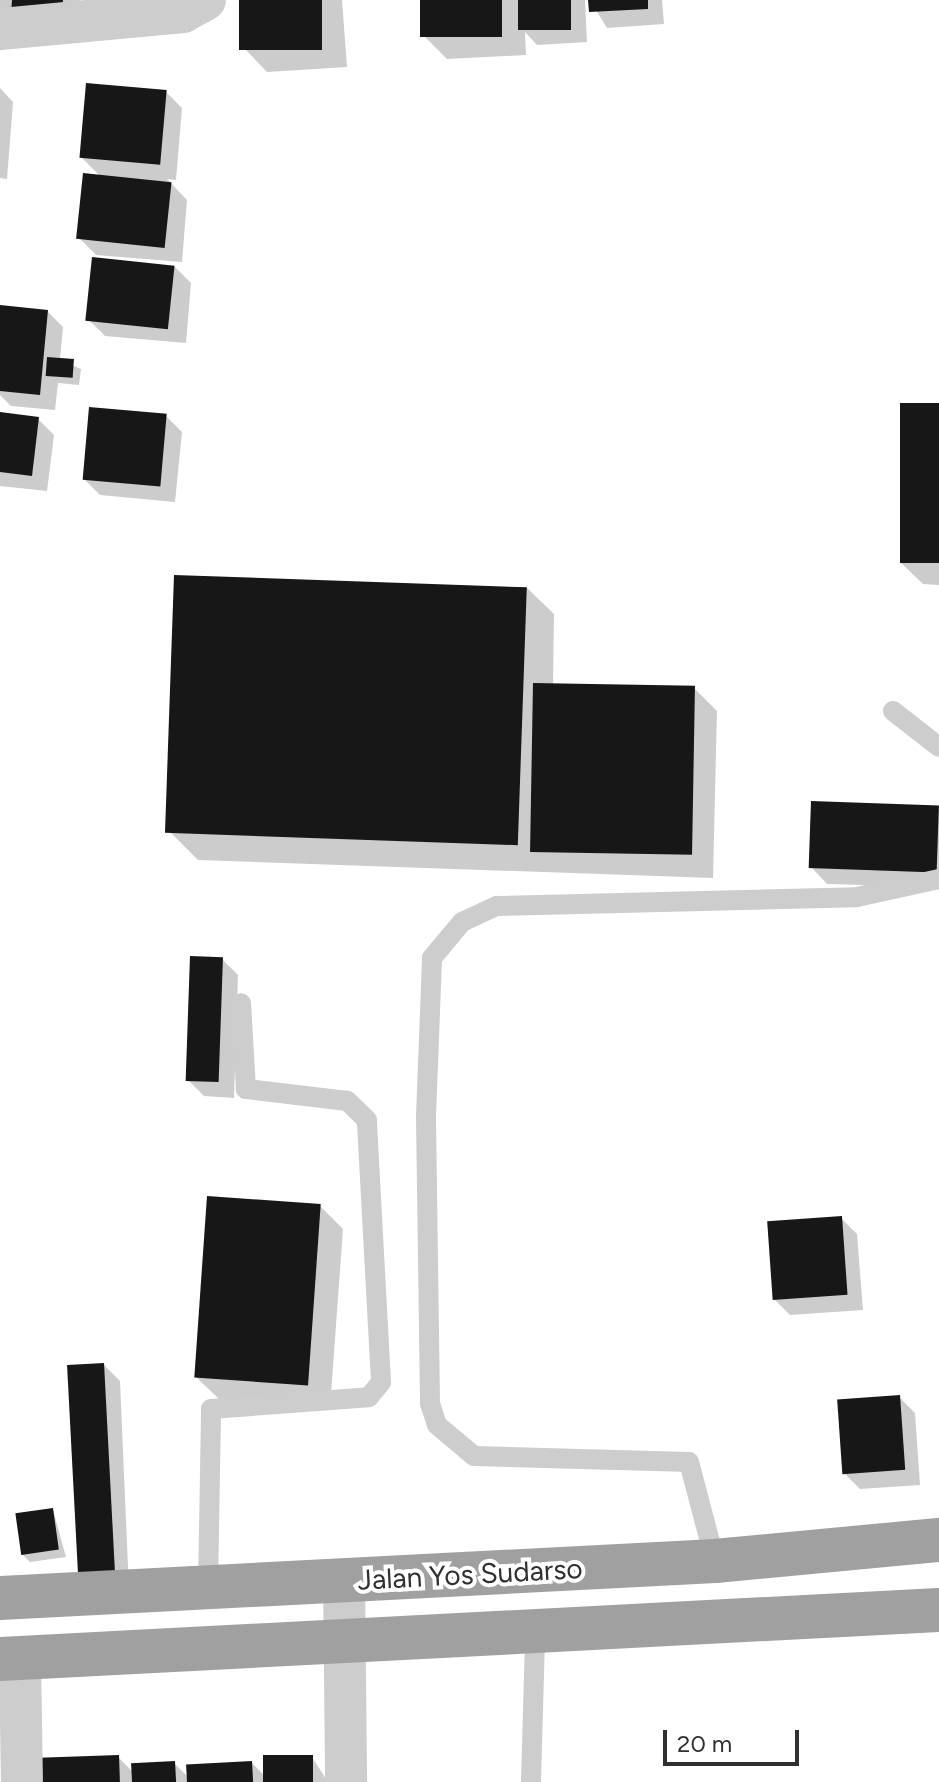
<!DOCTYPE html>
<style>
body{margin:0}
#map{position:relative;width:939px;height:1782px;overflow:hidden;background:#fff;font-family:Figtree,sans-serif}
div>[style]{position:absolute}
.shadow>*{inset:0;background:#0003}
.building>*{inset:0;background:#171717;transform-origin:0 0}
.service>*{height:20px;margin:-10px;padding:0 10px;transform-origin:10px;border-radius:10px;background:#cdcdcd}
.minor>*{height:42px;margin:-21px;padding:0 21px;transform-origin:21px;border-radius:21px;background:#cdcdcd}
.trunk>*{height:44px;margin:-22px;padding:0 22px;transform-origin:22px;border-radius:22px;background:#a0a0a0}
span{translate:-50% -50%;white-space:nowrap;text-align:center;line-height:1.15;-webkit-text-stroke:8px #fff;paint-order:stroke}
.street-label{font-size:28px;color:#303030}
.scale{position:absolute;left:663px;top:1730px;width:136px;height:36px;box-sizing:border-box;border:4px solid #303030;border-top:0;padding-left:10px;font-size:24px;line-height:28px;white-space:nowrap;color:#303030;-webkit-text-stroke:6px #fff;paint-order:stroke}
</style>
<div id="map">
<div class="shadow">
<i style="clip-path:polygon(0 0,80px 0,77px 34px,0 39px)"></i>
<i style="clip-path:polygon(241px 0,342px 0,347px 67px,267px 72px,245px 49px)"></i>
<i style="clip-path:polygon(422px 0,585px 0,587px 42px,537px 45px,525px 32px,526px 55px,447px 59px,424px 36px)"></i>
<i style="clip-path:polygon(590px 0,662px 0,664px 24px,607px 28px)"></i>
<i style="clip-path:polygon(0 88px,13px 102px,7px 179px,0 178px)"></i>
<i style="clip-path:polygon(166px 92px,182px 108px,176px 180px,167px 179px,187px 200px,182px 262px,96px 255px,80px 239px,101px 177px,81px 157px)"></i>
<i style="clip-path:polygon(175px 267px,191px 283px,186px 343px,105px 336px,89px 320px)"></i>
<i style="clip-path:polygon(47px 311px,63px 327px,60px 360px,81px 369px,79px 385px,58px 383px,55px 410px,11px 406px,0 395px,0 329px)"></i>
<i style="clip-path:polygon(939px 405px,939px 585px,923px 584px,900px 562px)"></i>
<i style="clip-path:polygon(0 414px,38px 419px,54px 435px,47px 491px,0 486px)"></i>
<i style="clip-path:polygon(166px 416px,182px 432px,175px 502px,100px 495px,84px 479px)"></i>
<i style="clip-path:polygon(526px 587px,554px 614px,553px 685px,694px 688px,717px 711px,713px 878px,198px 860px,170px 832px)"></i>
<i style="clip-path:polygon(939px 807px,939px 887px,827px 884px,811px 867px)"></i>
<i style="clip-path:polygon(222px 959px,238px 975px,234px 1098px,204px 1096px,188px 1080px)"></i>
<i style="clip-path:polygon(320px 1206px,343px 1229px,330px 1408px,219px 1399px,196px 1377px)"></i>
<i style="clip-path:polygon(841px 1218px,857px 1234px,863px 1310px,790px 1315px,774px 1299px)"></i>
<i style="clip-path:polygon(104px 1365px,120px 1381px,129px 1590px,95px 1592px)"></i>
<i style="clip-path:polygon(899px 1397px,915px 1413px,920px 1485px,860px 1489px,844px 1473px)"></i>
<i style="clip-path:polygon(53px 1510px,66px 1557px,30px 1562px,22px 1554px)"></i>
<i style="clip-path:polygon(118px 1757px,133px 1772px,174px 1763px,188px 1777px,252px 1763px,265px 1776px,312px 1757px,328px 1782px,42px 1782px)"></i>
</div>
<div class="building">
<i style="clip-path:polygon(12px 0,63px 0,62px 19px,11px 14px)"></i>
<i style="left:239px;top:0;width:83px;height:50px"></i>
<i style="left:420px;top:0;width:82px;height:37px"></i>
<i style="left:518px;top:0;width:53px;height:30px"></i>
<i style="clip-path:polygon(588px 0,648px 0,648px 9px,589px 12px)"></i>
<i style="left:86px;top:83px;width:81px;height:75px;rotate:5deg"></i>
<i style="left:83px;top:173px;width:89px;height:66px;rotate:6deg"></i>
<i style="left:92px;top:257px;width:83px;height:64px;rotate:6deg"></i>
<i style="clip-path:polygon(0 305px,48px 310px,40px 395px,0 391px)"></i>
<i style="left:47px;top:357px;width:27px;height:19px;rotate:4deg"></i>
<i style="left:900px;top:403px;width:39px;height:160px"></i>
<i style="left:89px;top:407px;width:78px;height:73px;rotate:5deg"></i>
<i style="clip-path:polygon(0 412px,39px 417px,32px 476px,0 472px)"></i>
<i style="left:174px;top:575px;width:353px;height:258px;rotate:2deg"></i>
<i style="left:533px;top:683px;width:162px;height:169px;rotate:1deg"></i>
<i style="left:811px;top:801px;width:128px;height:67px;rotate:2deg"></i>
<i style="left:190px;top:956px;width:33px;height:125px;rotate:2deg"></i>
<i style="left:207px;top:1196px;width:114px;height:182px;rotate:4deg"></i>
<i style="left:842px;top:1216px;width:79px;height:75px;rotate:86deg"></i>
<i style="left:104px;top:1363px;width:212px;height:37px;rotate:87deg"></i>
<i style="left:900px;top:1395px;width:75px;height:63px;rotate:86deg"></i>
<i style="left:53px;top:1508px;width:42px;height:38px;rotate:82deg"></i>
<i style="left:119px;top:1755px;width:27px;height:80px;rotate:88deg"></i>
<i style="left:313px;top:1755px;width:27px;height:50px;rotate:90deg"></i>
<i style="left:175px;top:1761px;width:21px;height:44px;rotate:87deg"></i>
<i style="left:252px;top:1761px;width:21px;height:66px;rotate:87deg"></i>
</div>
<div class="service">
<i style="left:893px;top:711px;width:58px;rotate:38deg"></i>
<i style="left:715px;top:1561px;width:102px;rotate:-104.7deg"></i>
<i style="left:689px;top:1462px;width:215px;rotate:-178.4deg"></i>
<i style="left:474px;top:1456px;width:48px;rotate:-140deg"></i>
<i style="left:437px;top:1425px;width:23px;rotate:-108deg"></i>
<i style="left:430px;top:1403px;width:287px;rotate:-90.8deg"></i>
<i style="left:426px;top:1116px;width:158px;rotate:-87.8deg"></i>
<i style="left:432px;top:958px;width:47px;rotate:-50.2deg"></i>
<i style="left:462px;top:922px;width:38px;rotate:-25deg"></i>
<i style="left:497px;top:906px;width:360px;rotate:-1.4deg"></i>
<i style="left:857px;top:897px;width:84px;rotate:-12.4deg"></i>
<i style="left:208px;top:1587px;width:178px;rotate:-89deg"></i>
<i style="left:211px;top:1409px;width:158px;rotate:-4.3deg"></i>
<i style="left:369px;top:1397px;width:19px;rotate:-51deg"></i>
<i style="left:381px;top:1382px;width:262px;rotate:-93.1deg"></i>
<i style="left:367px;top:1120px;width:28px;rotate:-136deg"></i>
<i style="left:347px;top:1101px;width:102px;rotate:-173.2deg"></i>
<i style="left:246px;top:1089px;width:86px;rotate:-93.3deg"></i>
<i style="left:531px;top:1782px;width:146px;rotate:-88.4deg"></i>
</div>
<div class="minor">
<i style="left:0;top:29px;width:184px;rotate:-5.3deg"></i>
<i style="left:183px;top:12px;width:25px;rotate:-29deg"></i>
<i style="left:344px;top:1580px;width:202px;rotate:89.4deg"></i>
<i style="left:20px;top:1658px;width:124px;rotate:89.1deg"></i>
</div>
<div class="trunk">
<i style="left:0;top:1598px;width:716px;rotate:-2.96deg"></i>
<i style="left:715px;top:1561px;width:225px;rotate:-5.4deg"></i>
<i style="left:0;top:1659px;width:940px;rotate:-2.99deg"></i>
</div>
<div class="street-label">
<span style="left:470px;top:1574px;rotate:-3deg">Jalan Yos Sudarso</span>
</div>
<div class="scale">20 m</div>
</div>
